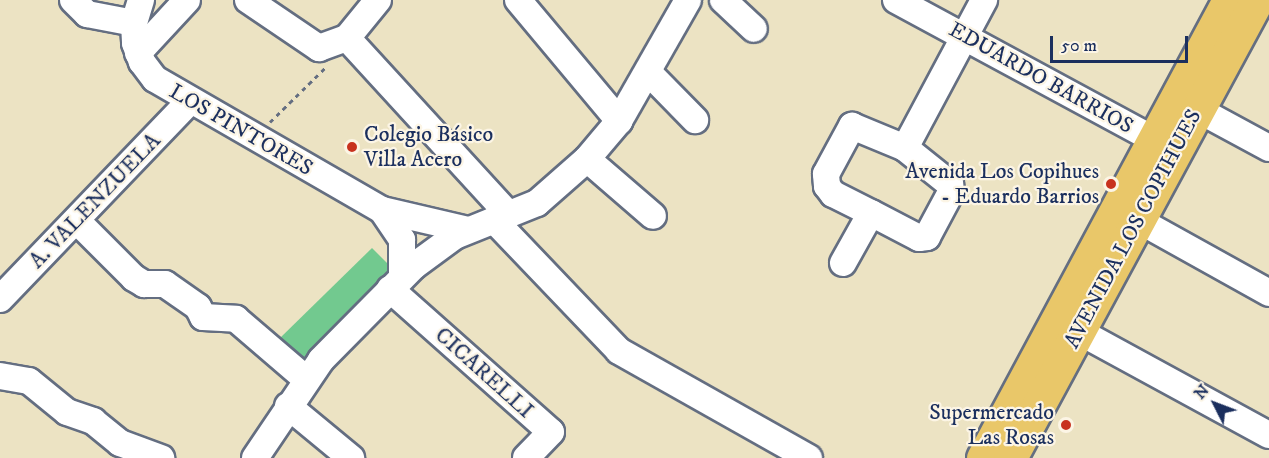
<!DOCTYPE html>
<meta charset="utf-8">
<style>
body{margin:0}
#map{position:relative;width:1269px;height:458px;overflow:hidden;background:#ece3c3;font-family:"IM FELL DW Pica",serif}
div>[style]{position:absolute}
.green>*{inset:0;background:#72c98f}
.path>*{height:3px;margin-top:-1.5px;transform-origin:0;background:repeating-linear-gradient(90deg,#646e81 0 4.5px,transparent 0 9px)}
.roads{filter:drop-shadow(2px 0 #646e81) drop-shadow(-2px 0 #646e81) drop-shadow(0 2px #646e81) drop-shadow(0 -2px #646e81)}
.minor>*{height:26px;margin:-13px;padding:0 13px;transform-origin:13px;border-radius:13px;background:#fff}
.major>*{height:33px;margin:-16.5px;padding:0 16.5px;transform-origin:16.5px;border-radius:16.5px;background:#e9c769}
.dots>*{width:16px;height:16px;translate:-50% -50%;box-sizing:border-box;border:3px solid #fcf5e5;border-radius:50%}
span{translate:-50% -50%;white-space:nowrap;text-align:center;line-height:1.15;-webkit-text-stroke:4.5px #fcf5e5;paint-order:stroke}
.street-label{font-size:22px;color:#1b2f5e}
.poi-label{font-size:22px;color:#1b2f5e}
.left{translate:0 -50%;text-align:left}
.right{translate:-100% -50%;text-align:right}
.north{position:absolute;left:1185px;top:374px;width:60px;height:60px;-webkit-text-stroke:4px #fcf5e5;paint-order:stroke;rotate:312deg;font-size:16px;font-weight:700;line-height:24px;text-align:center;color:#1b2f5e}
.north::after{content:'';display:block;margin:auto;width:21px;height:27px;background:#1b2f5e;clip-path:polygon(50% 0,100% 100%,50% 72%,0 100%)}
.scale{position:absolute;left:1050px;top:36px;width:138px;height:27px;box-sizing:border-box;border:3px solid #1b2f5e;border-top:0;padding-left:8px;font-size:18px;line-height:21px;white-space:nowrap;color:#1b2f5e;-webkit-text-stroke:4px #fcf5e5;paint-order:stroke}
</style>
<div id="map">
<div class="green">
<i style="clip-path:polygon(372px 248px,392px 268px,302px 364px,279px 339px)"></i>
</div>
<div class="path">
<i style="left:270px;top:122px;width:77px;rotate:-44.5deg"></i>
</div>
<div class="roads">
<div class="minor">
<i style="left:73px;top:0;width:20px;rotate:45deg"></i>
<i style="left:87px;top:14px;width:48px;rotate:10.8deg"></i>
<i style="left:141px;top:0;width:24px;rotate:107deg"></i>
<i style="left:134px;top:23px;width:20px;rotate:87deg"></i>
<i style="left:135px;top:43px;width:20px;rotate:70deg"></i>
<i style="left:142px;top:62px;width:21px;rotate:53deg"></i>
<i style="left:155px;top:79px;width:262px;rotate:30deg"></i>
<i style="left:382px;top:210px;width:36px;rotate:56deg"></i>
<i style="left:402px;top:240px;width:37px;rotate:90deg"></i>
<i style="left:248px;top:0;width:86px;rotate:34.1deg"></i>
<i style="left:319px;top:48px;width:30px;rotate:-20deg"></i>
<i style="left:518px;top:0;width:158px;rotate:50.1deg"></i>
<i style="left:723px;top:0;width:42px;rotate:43.1deg"></i>
<i style="left:896px;top:0;width:292px;rotate:28.4deg"></i>
<i style="left:347px;top:38px;width:239px;rotate:47.5deg"></i>
<i style="left:347px;top:38px;width:49px;rotate:-50.8deg"></i>
<i style="left:138px;top:53px;width:72px;rotate:-47.2deg"></i>
<i style="left:649px;top:73px;width:66px;rotate:45.6deg"></i>
<i style="left:1182px;top:101px;width:99px;rotate:28.4deg"></i>
<i style="left:852px;top:126px;width:57px;rotate:22.5deg"></i>
<i style="left:905px;top:148px;width:58px;rotate:38.7deg"></i>
<i style="left:950px;top:184px;width:8px;rotate:83deg"></i>
<i style="left:951px;top:192px;width:51px;rotate:118.1deg"></i>
<i style="left:927px;top:237px;width:8px;rotate:173deg"></i>
<i style="left:919px;top:238px;width:54px;rotate:-152.5deg"></i>
<i style="left:871px;top:213px;width:42px;rotate:-153.4deg"></i>
<i style="left:833px;top:194px;width:10px;rotate:-127deg"></i>
<i style="left:827px;top:186px;width:12px;rotate:-95deg"></i>
<i style="left:826px;top:174px;width:55px;rotate:-61.6deg"></i>
<i style="left:905px;top:148px;width:168px;rotate:-61.9deg"></i>
<i style="left:587px;top:159px;width:87px;rotate:40.8deg"></i>
<i style="left:382px;top:210px;width:88px;rotate:13.1deg"></i>
<i style="left:494px;top:220px;width:181px;rotate:46.3deg"></i>
<i style="left:619px;top:351px;width:218px;rotate:29.4deg"></i>
<i style="left:1138px;top:220px;width:150px;rotate:29.1deg"></i>
<i style="left:78px;top:222px;width:79px;rotate:45deg"></i>
<i style="left:134px;top:278px;width:12px;rotate:31deg"></i>
<i style="left:144px;top:284px;width:21px"></i>
<i style="left:165px;top:284px;width:40px;rotate:34.9deg"></i>
<i style="left:198px;top:307px;width:11px;rotate:63deg"></i>
<i style="left:203px;top:317px;width:33px;rotate:3deg"></i>
<i style="left:236px;top:319px;width:92px;rotate:40.6deg"></i>
<i style="left:843px;top:263px;width:57px;rotate:-60.8deg"></i>
<i style="left:390px;top:289px;width:215px;rotate:41.6deg"></i>
<i style="left:551px;top:432px;width:36px;rotate:134deg"></i>
<i style="left:0;top:299px;width:273px;rotate:-46.2deg"></i>
<i style="left:1078px;top:331px;width:217px;rotate:28.6deg"></i>
<i style="left:0;top:376px;width:29px;rotate:10deg"></i>
<i style="left:29px;top:381px;width:49px;rotate:39.2deg"></i>
<i style="left:67px;top:412px;width:28px;rotate:19deg"></i>
<i style="left:93px;top:421px;width:35px;rotate:39deg"></i>
<i style="left:120px;top:443px;width:44px;rotate:20.1deg"></i>
<i style="left:288px;top:406px;width:82px;rotate:39.5deg"></i>
<i style="left:255px;top:458px;width:118px;rotate:-56deg"></i>
<i style="left:321px;top:360px;width:132px;rotate:-45.3deg"></i>
<i style="left:414px;top:266px;width:51px;rotate:-36.2deg"></i>
<i style="left:455px;top:236px;width:88px;rotate:-21.9deg"></i>
<i style="left:537px;top:203px;width:67px;rotate:-41.3deg"></i>
<i style="left:587px;top:159px;width:50px;rotate:-49.9deg"></i>
<i style="left:619px;top:121px;width:139px;rotate:-60.3deg"></i>
</div>
<div class="major">
<i style="left:983px;top:458px;width:520px;rotate:-61.76deg"></i>
<i style="left:1010px;top:458px;width:520px;rotate:-61.66deg"></i>
</div>
</div>
<div class="dots">
<i style="left:352px;top:147px;background:#c8321e"></i>
<i style="left:1111px;top:184px;background:#c8321e"></i>
<i style="left:1066px;top:425px;background:#c8321e"></i>
</div>
<div class="street-label">
<span style="left:1041px;top:78px;rotate:29deg">EDUARDO BARRIOS</span>
<span style="left:241px;top:130px;rotate:30deg">LOS PINTORES</span>
<span style="left:95px;top:201px;rotate:-46deg">A. VALENZUELA</span>
<span style="left:1133px;top:229px;rotate:-62deg">AVENIDA LOS COPIHUES</span>
<span style="left:484px;top:373px;rotate:42deg">CICARELLI</span>
</div>
<div class="poi-label">
<span class="left" style="left:364px;top:147px">Colegio Básico<br>Villa Acero</span>
<span class="right" style="left:1099px;top:184px">Avenida Los Copihues<br>- Eduardo Barrios</span>
<span class="right" style="left:1054px;top:425px">Supermercado<br>Las Rosas</span>
</div>
<div class="north">N</div>
<div class="scale">50 m</div>
</div>
